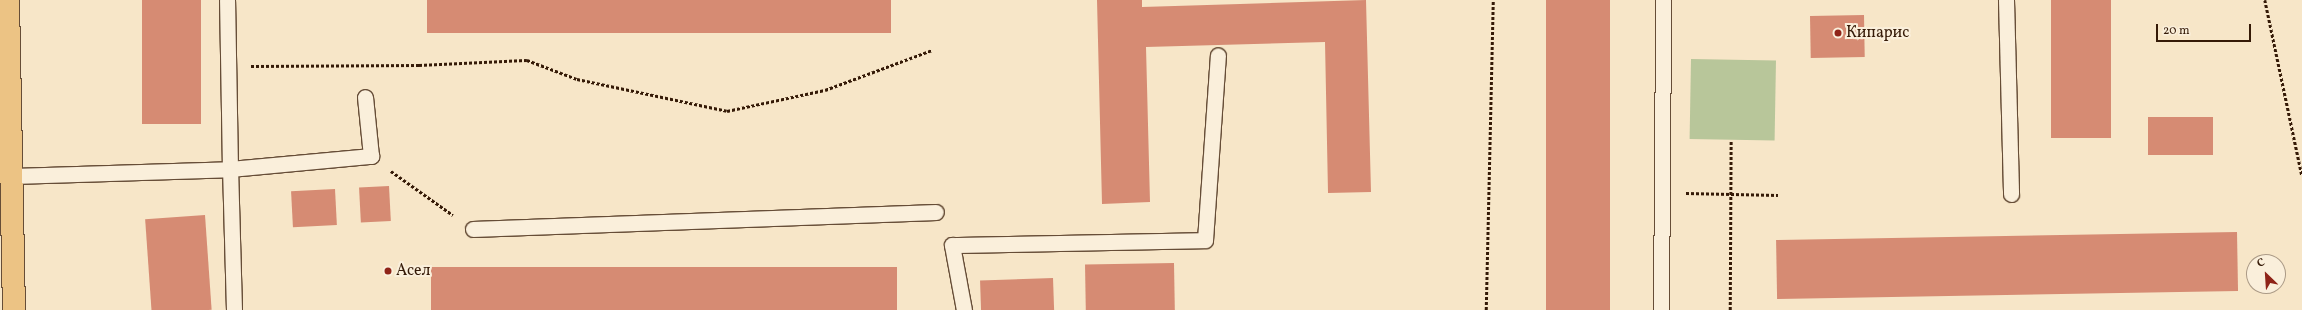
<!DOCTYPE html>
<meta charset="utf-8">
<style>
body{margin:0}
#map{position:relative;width:2302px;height:310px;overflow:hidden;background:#f7e6c8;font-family:Vollkorn,serif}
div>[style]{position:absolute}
.green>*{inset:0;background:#b8c69a;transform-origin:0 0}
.building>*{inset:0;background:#d68b73;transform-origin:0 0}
.path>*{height:2.5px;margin-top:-1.25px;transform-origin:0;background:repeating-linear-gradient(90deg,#351a07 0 3px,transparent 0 5px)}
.roads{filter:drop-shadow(1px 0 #664d37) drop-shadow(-1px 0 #664d37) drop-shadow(0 1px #664d37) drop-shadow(0 -1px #664d37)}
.lane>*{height:15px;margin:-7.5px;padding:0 7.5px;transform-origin:7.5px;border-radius:7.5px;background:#faefdb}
.primary>*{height:22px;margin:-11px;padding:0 11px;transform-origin:11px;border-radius:11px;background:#ecc384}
.dots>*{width:11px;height:11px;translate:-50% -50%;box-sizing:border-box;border:2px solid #faefdb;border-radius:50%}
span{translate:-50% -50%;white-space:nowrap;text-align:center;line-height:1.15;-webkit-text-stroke:4px #faefdb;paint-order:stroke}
.poi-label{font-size:16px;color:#351a07}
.left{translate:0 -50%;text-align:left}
.north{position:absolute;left:2246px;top:254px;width:40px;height:40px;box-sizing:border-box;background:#faefdb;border:1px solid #ab9a86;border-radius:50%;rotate:335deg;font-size:11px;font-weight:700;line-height:16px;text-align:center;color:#351a07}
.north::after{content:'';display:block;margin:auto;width:14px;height:18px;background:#8f2418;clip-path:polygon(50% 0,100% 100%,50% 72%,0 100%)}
.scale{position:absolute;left:2156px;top:24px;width:95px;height:18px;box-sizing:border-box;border:2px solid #351a07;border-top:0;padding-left:5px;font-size:12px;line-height:14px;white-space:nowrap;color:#351a07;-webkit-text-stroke:3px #faefdb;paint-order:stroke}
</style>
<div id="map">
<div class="green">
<i style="left:1691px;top:59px;width:85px;height:80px;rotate:1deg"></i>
</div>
<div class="building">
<i style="left:142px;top:0;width:59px;height:124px"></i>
<i style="left:427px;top:0;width:464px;height:33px"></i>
<i style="clip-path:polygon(1097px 0,1142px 0,1142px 7px,1240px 4px,1240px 21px,1240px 4px,1366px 0,1371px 192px,1328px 193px,1325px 42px,1146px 47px,1150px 202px,1102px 204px)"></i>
<i style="left:1546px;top:0;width:64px;height:310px"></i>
<i style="left:2051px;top:0;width:60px;height:138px"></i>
<i style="left:1864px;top:15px;width:42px;height:54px;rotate:89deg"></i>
<i style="left:2213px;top:117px;width:38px;height:65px;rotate:90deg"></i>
<i style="left:389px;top:186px;width:35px;height:30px;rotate:87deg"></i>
<i style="left:335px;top:189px;width:36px;height:44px;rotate:87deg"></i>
<i style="left:205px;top:215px;width:95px;height:60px;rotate:86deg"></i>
<i style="left:2237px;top:232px;width:59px;height:461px;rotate:89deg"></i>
<i style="left:1174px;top:263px;width:47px;height:89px;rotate:89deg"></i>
<i style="left:897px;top:267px;width:43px;height:466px;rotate:90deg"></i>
<i style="left:1053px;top:278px;width:32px;height:73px;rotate:88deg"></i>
</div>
<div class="path">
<i style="left:2265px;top:0;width:179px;rotate:78.1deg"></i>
<i style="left:251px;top:66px;width:168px;rotate:-0.3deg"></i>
<i style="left:419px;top:65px;width:108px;rotate:-2.7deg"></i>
<i style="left:527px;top:60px;width:53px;rotate:20.8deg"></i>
<i style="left:577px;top:79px;width:153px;rotate:12deg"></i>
<i style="left:727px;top:111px;width:100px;rotate:-12.1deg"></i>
<i style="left:825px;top:90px;width:114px;rotate:-20.5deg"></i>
<i style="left:391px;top:171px;width:76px;rotate:35.4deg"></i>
<i style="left:1686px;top:193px;width:92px;rotate:1.2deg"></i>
<i style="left:1486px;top:310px;width:310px;rotate:-88.7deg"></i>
<i style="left:1730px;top:310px;width:170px;rotate:-89.7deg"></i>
</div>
<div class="roads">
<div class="lane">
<i style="left:2006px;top:0;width:194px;rotate:88.5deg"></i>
<i style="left:12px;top:176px;width:218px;rotate:-1.8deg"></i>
<i style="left:230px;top:169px;width:169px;rotate:-91deg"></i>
<i style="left:473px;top:229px;width:463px;rotate:-2.1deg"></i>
<i style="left:234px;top:310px;width:141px;rotate:-91.6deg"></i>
<i style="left:230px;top:169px;width:142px;rotate:-5.3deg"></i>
<i style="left:371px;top:156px;width:59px;rotate:-95.8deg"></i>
<i style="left:964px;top:310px;width:66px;rotate:-100.5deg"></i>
<i style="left:952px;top:245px;width:253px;rotate:-1.1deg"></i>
<i style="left:1205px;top:240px;width:185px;rotate:-86deg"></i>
<i style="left:1661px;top:310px;width:310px;rotate:-89.6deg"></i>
</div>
<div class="primary">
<i style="left:8px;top:0;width:310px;rotate:88.9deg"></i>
</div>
</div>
<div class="dots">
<i style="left:1838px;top:33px;background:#8f2418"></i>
<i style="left:388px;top:271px;background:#8f2418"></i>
</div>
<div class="poi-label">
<span class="left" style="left:1846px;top:33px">Кипарис</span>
<span class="left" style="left:396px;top:271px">Асел</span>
</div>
<div class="north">С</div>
<div class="scale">20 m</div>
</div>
